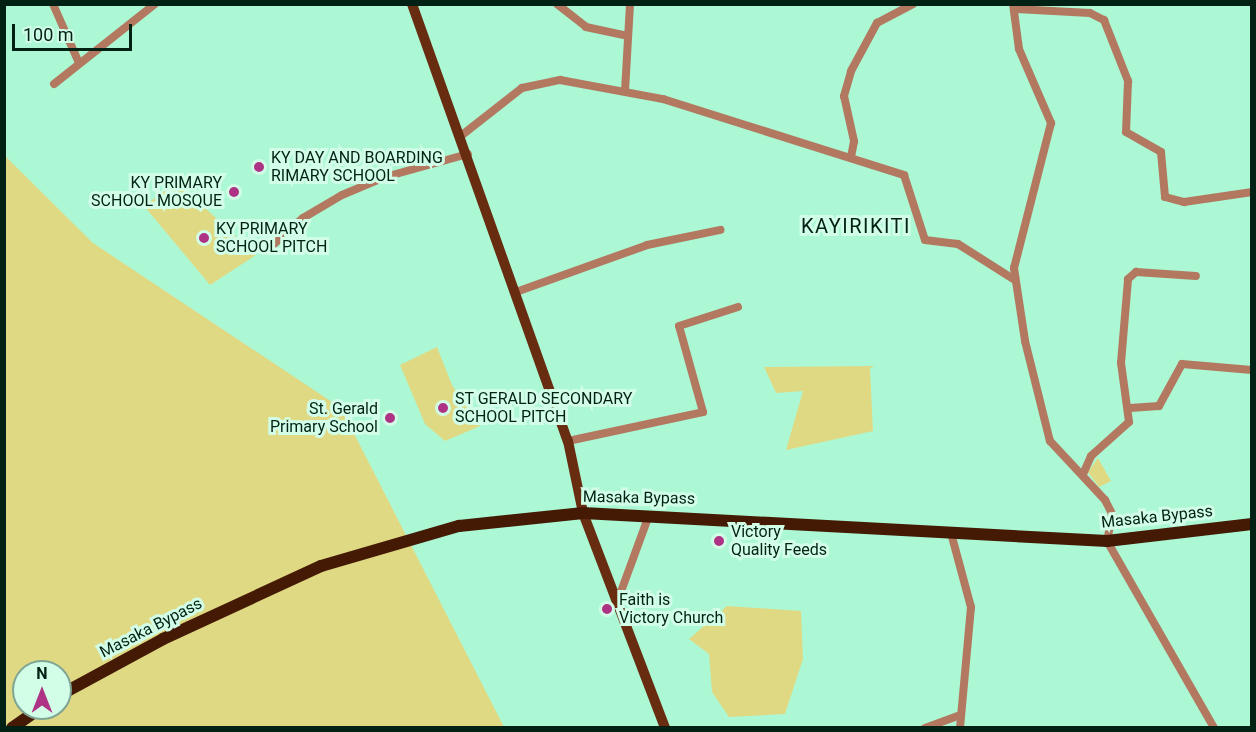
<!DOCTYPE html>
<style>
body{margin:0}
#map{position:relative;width:1256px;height:732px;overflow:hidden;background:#acf8d5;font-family:Roboto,sans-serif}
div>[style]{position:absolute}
.green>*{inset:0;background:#dfd984}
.minor>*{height:8px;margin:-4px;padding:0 4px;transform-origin:4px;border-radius:4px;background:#b37960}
.major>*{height:10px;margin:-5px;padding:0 5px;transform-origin:5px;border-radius:5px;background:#682d10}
.highway>*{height:12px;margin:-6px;padding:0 6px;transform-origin:6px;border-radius:6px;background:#441a05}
.dots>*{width:16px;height:16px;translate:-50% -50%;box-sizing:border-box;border:3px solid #d2fee8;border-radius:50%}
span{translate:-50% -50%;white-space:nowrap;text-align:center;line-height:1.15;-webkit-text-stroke:6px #d2fee8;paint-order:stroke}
.poi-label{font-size:16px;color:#022115}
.left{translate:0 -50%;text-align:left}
.right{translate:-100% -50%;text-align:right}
.street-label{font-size:16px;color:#022115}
.quarter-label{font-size:20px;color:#022115;letter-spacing:1.5px}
.frame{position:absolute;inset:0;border:6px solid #022115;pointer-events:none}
.north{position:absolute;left:12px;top:660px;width:60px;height:60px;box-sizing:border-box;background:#d2fee8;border:2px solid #7fa694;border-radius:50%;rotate:0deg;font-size:16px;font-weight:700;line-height:24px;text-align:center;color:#022115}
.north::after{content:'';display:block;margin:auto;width:21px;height:27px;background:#ae3385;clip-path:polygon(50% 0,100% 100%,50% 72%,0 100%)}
.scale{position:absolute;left:12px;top:24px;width:120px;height:27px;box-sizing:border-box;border:3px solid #022115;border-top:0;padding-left:8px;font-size:18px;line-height:21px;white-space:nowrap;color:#022115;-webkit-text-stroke:4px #d2fee8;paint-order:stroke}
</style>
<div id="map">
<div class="green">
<i style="clip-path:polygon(evenodd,4px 155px,93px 243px,341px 408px,504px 727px,5px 727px,4px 155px,24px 672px,60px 672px,60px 708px,24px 708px,24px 672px)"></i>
<i style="clip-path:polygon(177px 182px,256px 255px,210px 285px,144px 206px)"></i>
<i style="clip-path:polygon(437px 347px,452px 385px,480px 426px,445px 441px,425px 424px,400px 365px)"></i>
<i style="clip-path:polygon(875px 366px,870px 368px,873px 431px,786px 450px,803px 391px,776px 393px,764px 367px)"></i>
<i style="clip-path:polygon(1098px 458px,1111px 481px,1099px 487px,1088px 472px)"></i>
<i style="clip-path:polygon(727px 606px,801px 611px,803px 659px,785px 714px,729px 717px,712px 692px,709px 654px,689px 639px)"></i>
</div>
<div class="minor">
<i style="left:53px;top:4px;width:64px;rotate:66.2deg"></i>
<i style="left:557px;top:4px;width:37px;rotate:38deg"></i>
<i style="left:586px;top:27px;width:40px;rotate:12deg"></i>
<i style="left:1013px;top:4px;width:45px;rotate:82.4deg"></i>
<i style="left:1019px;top:49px;width:81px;rotate:66.6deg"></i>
<i style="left:1051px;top:123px;width:150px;rotate:104.3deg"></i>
<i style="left:1014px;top:268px;width:74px;rotate:81.4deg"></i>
<i style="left:1025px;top:341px;width:103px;rotate:76deg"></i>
<i style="left:1050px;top:441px;width:81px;rotate:47deg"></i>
<i style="left:1105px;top:500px;width:16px;rotate:63deg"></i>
<i style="left:1112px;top:514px;width:27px;rotate:100deg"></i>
<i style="left:1107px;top:541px;width:215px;rotate:60.2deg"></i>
<i style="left:1014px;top:9px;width:76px;rotate:3deg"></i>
<i style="left:1090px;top:13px;width:16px;rotate:27deg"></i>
<i style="left:1104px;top:20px;width:66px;rotate:68.5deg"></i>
<i style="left:1128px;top:81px;width:51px;rotate:92.2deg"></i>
<i style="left:1126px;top:132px;width:40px;rotate:29.7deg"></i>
<i style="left:1161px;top:152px;width:45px;rotate:84.9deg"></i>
<i style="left:1165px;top:197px;width:20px;rotate:15deg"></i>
<i style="left:1184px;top:202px;width:69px;rotate:-8.4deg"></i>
<i style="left:54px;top:84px;width:129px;rotate:-38.4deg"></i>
<i style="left:625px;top:91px;width:87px;rotate:-86.7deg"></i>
<i style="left:462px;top:135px;width:76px;rotate:-38.1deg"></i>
<i style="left:522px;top:88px;width:39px;rotate:-12deg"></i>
<i style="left:560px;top:80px;width:105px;rotate:10.5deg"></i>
<i style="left:663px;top:99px;width:253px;rotate:17.5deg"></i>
<i style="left:904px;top:175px;width:68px;rotate:72.1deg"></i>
<i style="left:925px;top:240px;width:33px;rotate:7deg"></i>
<i style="left:958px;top:244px;width:67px;rotate:32.3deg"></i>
<i style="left:851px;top:157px;width:16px;rotate:-79deg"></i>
<i style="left:854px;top:141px;width:46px;rotate:-102.5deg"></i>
<i style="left:844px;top:96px;width:26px;rotate:-74deg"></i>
<i style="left:851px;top:71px;width:55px;rotate:-61.6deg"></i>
<i style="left:877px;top:23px;width:41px;rotate:-27.8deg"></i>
<i style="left:274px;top:244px;width:39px;rotate:-42deg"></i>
<i style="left:303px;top:218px;width:45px;rotate:-30.5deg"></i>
<i style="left:342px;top:195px;width:47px;rotate:-22.7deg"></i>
<i style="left:385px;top:177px;width:86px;rotate:-15.5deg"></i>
<i style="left:516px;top:292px;width:139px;rotate:-19.7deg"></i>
<i style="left:647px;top:245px;width:75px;rotate:-11.6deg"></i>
<i style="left:1130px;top:408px;width:29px;rotate:-4deg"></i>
<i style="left:1159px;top:406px;width:48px;rotate:-61.3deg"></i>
<i style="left:1182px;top:364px;width:70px;rotate:4.9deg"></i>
<i style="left:568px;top:441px;width:138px;rotate:-12.1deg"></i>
<i style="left:703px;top:412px;width:89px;rotate:-105.6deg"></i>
<i style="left:679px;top:326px;width:62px;rotate:-17.9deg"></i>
<i style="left:1084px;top:472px;width:17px;rotate:-66deg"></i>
<i style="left:1091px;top:456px;width:51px;rotate:-41.8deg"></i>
<i style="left:1129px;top:422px;width:60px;rotate:-97.7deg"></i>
<i style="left:1121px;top:363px;width:84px;rotate:-85.2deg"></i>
<i style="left:1128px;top:279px;width:11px;rotate:-41deg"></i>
<i style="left:1136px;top:272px;width:60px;rotate:3.8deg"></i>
<i style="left:951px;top:533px;width:77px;rotate:74.9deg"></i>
<i style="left:971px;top:607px;width:121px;rotate:95.2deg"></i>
<i style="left:619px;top:597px;width:87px;rotate:-69.9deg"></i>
<i style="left:925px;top:728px;width:37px;rotate:-20deg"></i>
</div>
<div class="major">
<i style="left:412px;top:4px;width:464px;rotate:70.4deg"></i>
<i style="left:568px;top:441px;width:74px;rotate:78.2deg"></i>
<i style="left:583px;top:513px;width:230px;rotate:69.1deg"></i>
</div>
<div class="highway">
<i style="left:60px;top:695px;width:117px;rotate:-28.5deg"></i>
<i style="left:163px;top:639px;width:174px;rotate:-24.8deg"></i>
<i style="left:321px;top:566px;width:144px;rotate:-16.2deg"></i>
<i style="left:459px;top:526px;width:125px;rotate:-6deg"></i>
<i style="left:583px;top:513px;width:525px;rotate:3.06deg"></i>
<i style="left:1107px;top:541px;width:146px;rotate:-6.7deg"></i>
<i style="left:12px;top:728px;width:35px;rotate:-35deg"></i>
</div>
<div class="dots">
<i style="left:259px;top:167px;background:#ae3385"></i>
<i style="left:234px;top:192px;background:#ae3385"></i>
<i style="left:204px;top:238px;background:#ae3385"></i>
<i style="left:443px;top:408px;background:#ae3385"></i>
<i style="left:390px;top:418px;background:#ae3385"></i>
<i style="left:719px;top:541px;background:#ae3385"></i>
<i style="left:607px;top:609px;background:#ae3385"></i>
</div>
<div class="poi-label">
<span class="left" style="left:271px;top:167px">KY DAY AND BOARDING<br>RIMARY SCHOOL</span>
<span class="right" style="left:222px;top:192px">KY PRIMARY<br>SCHOOL MOSQUE</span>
<span class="left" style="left:216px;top:238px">KY PRIMARY<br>SCHOOL PITCH</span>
<span class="left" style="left:455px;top:408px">ST GERALD SECONDARY<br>SCHOOL PITCH</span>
<span class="right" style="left:378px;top:418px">St. Gerald<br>Primary School</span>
<span class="left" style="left:731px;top:541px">Victory<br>Quality Feeds</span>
<span class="left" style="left:619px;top:609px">Faith is<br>Victory Church</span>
</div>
<div class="street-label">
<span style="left:639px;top:498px;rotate:1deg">Masaka Bypass</span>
<span style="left:1157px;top:517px;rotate:-6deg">Masaka Bypass</span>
<span style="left:151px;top:628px;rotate:-27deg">Masaka Bypass</span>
</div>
<div class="quarter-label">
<span style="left:856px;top:226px">KAYIRIKITI</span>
</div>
<div class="frame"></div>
<div class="north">N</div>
<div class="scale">100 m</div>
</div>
